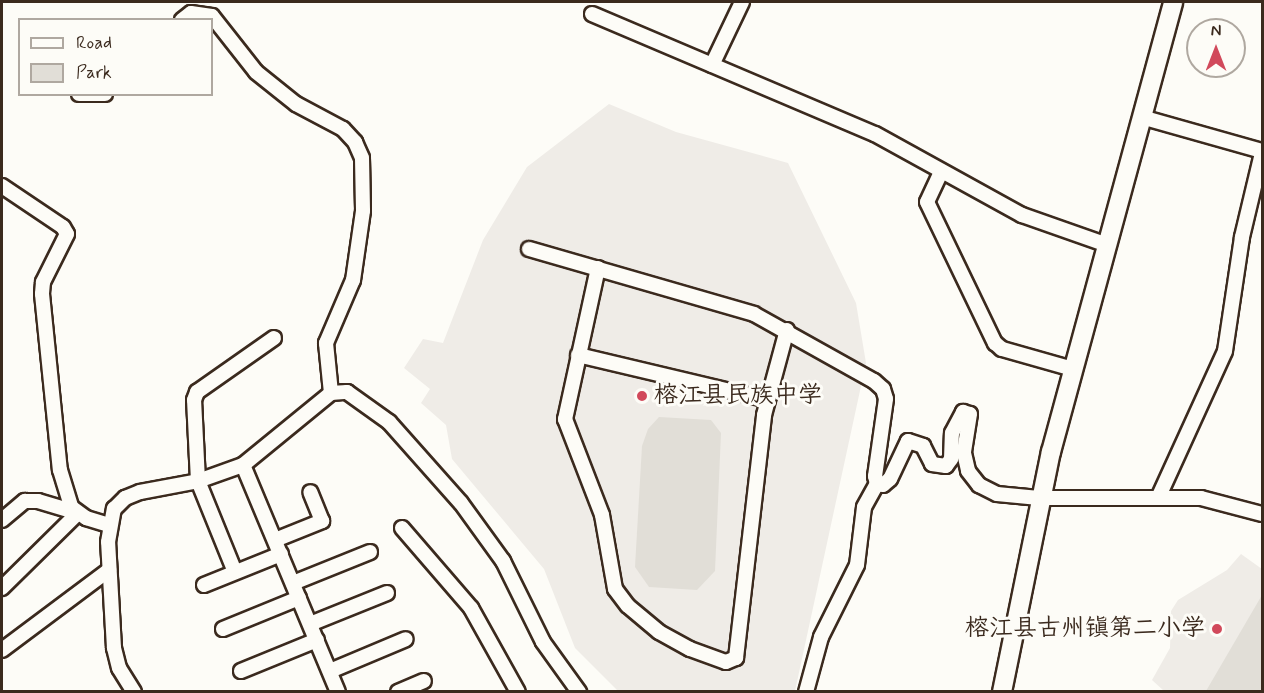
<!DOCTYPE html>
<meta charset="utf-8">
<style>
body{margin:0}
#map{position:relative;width:1264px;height:693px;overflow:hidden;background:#fdfcf7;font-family:Mynerve,"LXGW WenKai TC",sans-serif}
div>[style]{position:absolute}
.built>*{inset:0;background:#efece7}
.green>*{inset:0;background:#e1ded7}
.roads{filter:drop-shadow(2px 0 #3b2a1e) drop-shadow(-2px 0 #3b2a1e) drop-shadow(0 2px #3b2a1e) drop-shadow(0 -2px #3b2a1e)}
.minor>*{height:14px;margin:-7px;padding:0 7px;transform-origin:7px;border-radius:7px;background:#fdfcf7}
.major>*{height:18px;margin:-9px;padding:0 9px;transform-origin:9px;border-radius:9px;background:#fdfcf7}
.dots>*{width:16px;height:16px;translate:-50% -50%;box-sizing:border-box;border:3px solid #fdfcf7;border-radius:50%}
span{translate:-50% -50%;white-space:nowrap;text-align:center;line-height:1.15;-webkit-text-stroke:6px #fdfcf7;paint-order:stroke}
.poi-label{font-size:24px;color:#3b2a1e}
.left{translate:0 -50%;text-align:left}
.right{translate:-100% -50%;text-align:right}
.frame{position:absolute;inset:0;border:3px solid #3b2a1e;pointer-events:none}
.legend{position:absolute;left:18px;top:18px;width:195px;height:78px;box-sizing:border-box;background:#fdfcf7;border:2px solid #afa8a0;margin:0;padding:8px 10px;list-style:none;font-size:18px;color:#3b2a1e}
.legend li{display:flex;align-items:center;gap:12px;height:30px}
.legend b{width:30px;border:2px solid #afa8a0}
.north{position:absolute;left:1186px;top:18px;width:60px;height:60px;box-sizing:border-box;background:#fdfcf7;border:2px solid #afa8a0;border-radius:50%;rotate:0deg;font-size:16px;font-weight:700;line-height:24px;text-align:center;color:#3b2a1e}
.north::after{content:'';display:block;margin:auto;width:21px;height:27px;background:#d1495b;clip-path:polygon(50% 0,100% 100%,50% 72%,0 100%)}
</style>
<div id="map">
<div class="built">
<i style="clip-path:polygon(609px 104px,676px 132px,788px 163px,856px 303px,866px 363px,795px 691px,618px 691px,575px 648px,544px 569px,452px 459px,446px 425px,421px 403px,430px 389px,404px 368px,423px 339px,443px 343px,483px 240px,527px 167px)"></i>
<i style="clip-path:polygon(1241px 554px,1262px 569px,1262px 691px,1164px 691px,1152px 680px,1170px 648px,1171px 611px,1178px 600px,1227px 570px)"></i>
</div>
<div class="green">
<i style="clip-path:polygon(659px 417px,711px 420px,721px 433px,715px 571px,697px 590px,649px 587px,635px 567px,642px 446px,648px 429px)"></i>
<i style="clip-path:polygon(1262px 595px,1262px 691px,1206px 691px)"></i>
</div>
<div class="roads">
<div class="minor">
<i style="left:592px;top:14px;width:307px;rotate:23deg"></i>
<i style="left:875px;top:134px;width:168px;rotate:28.9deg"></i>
<i style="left:1022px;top:215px;width:90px;rotate:19.4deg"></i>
<i style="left:182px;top:20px;width:11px;rotate:-38deg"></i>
<i style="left:191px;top:13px;width:21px;rotate:8deg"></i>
<i style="left:212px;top:16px;width:71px;rotate:51.8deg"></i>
<i style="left:256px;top:72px;width:51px;rotate:38.7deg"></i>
<i style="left:296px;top:104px;width:53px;rotate:28deg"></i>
<i style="left:343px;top:129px;width:18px;rotate:47deg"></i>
<i style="left:355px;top:142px;width:17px;rotate:66deg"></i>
<i style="left:362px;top:158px;width:53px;rotate:88.9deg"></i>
<i style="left:363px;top:211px;width:70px;rotate:98.2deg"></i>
<i style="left:353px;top:280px;width:69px;rotate:113.2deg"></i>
<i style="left:326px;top:343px;width:50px;rotate:84.3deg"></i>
<i style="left:712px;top:65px;width:70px;rotate:-64.5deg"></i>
<i style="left:79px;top:94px;width:26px"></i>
<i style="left:1141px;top:117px;width:126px;rotate:15.7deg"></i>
<i style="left:941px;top:172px;width:33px;rotate:115deg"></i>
<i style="left:927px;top:202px;width:157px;rotate:64.3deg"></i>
<i style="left:995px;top:343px;width:9px;rotate:41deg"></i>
<i style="left:1002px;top:349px;width:74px;rotate:15.7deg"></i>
<i style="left:2px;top:186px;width:73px;rotate:33.9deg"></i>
<i style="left:63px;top:227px;width:8px;rotate:60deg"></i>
<i style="left:67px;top:234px;width:54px;rotate:116.6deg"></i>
<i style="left:43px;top:282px;width:12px;rotate:95deg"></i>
<i style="left:42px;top:294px;width:177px;rotate:84.2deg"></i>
<i style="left:60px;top:470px;width:39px;rotate:73deg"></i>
<i style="left:71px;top:507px;width:19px;rotate:36deg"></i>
<i style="left:86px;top:518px;width:24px;rotate:17deg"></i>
<i style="left:529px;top:249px;width:234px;rotate:16.1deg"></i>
<i style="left:754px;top:314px;width:137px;rotate:29.2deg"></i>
<i style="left:874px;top:381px;width:12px;rotate:42deg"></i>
<i style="left:883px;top:389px;width:10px;rotate:73deg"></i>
<i style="left:886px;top:399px;width:78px;rotate:98.1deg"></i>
<i style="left:875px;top:476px;width:8px;rotate:76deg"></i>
<i style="left:877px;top:484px;width:6px;rotate:9deg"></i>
<i style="left:883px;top:485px;width:9px;rotate:-41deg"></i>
<i style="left:890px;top:479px;width:42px;rotate:-64.7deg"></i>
<i style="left:908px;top:441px;width:16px;rotate:18deg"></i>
<i style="left:923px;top:446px;width:20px;rotate:63deg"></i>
<i style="left:932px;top:464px;width:14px;rotate:8deg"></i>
<i style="left:946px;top:466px;width:9px;rotate:-54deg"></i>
<i style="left:951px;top:459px;width:26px;rotate:-88deg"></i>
<i style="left:952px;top:433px;width:24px;rotate:-62deg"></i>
<i style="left:963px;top:412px;width:7px;rotate:16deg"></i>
<i style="left:970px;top:414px;width:39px;rotate:99deg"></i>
<i style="left:964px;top:453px;width:18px;rotate:77deg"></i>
<i style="left:968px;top:471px;width:18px;rotate:52deg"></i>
<i style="left:979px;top:485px;width:20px;rotate:27deg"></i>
<i style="left:997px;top:494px;width:42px;rotate:5.4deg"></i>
<i style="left:1039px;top:498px;width:162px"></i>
<i style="left:1201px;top:498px;width:63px;rotate:14.7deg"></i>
<i style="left:598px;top:268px;width:155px;rotate:102.3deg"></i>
<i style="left:565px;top:419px;width:103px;rotate:68.9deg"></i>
<i style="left:602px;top:515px;width:75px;rotate:80deg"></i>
<i style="left:615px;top:589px;width:21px;rotate:53deg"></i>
<i style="left:628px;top:606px;width:40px;rotate:40deg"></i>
<i style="left:659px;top:632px;width:35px;rotate:29deg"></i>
<i style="left:690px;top:649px;width:38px;rotate:20deg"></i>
<i style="left:726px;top:662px;width:11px;rotate:-22deg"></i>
<i style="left:736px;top:658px;width:245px;rotate:-83.4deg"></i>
<i style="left:764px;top:415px;width:88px;rotate:-74.9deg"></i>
<i style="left:578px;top:355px;width:195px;rotate:13.3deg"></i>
<i style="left:243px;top:465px;width:246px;rotate:67.3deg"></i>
<i style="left:1159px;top:496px;width:159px;rotate:-65.5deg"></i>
<i style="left:1225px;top:351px;width:115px;rotate:-81.5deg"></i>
<i style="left:1242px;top:237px;width:86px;rotate:-76.6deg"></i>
<i style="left:2px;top:520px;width:30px;rotate:-40deg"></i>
<i style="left:25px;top:501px;width:13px"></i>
<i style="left:38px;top:501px;width:42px;rotate:16.7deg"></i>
<i style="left:78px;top:513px;width:107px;rotate:135.4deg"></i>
<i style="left:402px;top:528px;width:106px;rotate:49.2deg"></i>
<i style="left:471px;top:608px;width:96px;rotate:60.8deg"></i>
<i style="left:275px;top:540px;width:51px;rotate:-22deg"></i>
<i style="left:322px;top:521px;width:31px;rotate:-112deg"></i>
<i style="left:235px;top:572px;width:98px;rotate:-112.1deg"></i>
<i style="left:198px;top:481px;width:81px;rotate:-92.8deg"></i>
<i style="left:194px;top:400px;width:9px;rotate:-69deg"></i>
<i style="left:197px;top:392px;width:94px;rotate:-35deg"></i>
<i style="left:293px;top:583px;width:83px;rotate:-21.9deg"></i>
<i style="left:204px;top:585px;width:83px;rotate:-21.9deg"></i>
<i style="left:310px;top:624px;width:83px;rotate:-21.9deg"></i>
<i style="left:223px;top:629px;width:82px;rotate:-22.2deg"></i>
<i style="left:2px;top:650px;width:134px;rotate:-36.8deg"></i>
<i style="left:241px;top:671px;width:82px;rotate:-22.2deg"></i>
<i style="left:330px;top:671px;width:82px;rotate:-22.8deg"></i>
<i style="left:134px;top:692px;width:28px;rotate:-122deg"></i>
<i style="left:119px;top:668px;width:21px;rotate:-104deg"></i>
<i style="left:114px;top:648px;width:106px;rotate:-93.2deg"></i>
<i style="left:108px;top:542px;width:34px;rotate:-80deg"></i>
<i style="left:114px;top:509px;width:16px;rotate:-45deg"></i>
<i style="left:125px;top:498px;width:16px;rotate:-22deg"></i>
<i style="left:140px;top:492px;width:59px;rotate:-10.7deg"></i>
<i style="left:198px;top:481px;width:48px;rotate:-19.6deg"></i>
<i style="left:243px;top:465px;width:114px;rotate:-39.3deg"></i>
<i style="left:331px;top:393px;width:16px;rotate:-4deg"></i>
<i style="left:347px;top:392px;width:52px;rotate:35.5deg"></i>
<i style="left:389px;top:422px;width:108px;rotate:48.4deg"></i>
<i style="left:461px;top:503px;width:72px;rotate:54.1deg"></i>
<i style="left:503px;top:561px;width:90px;rotate:63.7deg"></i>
<i style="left:543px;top:642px;width:62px;rotate:54.2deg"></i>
<i style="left:398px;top:692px;width:28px;rotate:-23deg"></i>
<i style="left:806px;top:692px;width:57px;rotate:-74.7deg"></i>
<i style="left:821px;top:637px;width:80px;rotate:-63.4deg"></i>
<i style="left:857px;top:565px;width:58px;rotate:-83.1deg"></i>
<i style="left:864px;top:507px;width:26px;rotate:-61deg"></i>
</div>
<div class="major">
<i style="left:1002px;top:692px;width:245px;rotate:-78.5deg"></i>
<i style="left:1051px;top:452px;width:466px;rotate:-74.8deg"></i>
</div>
</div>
<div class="dots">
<i style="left:642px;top:396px;background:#d1495b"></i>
<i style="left:1217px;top:629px;background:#d1495b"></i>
</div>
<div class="poi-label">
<span class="left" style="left:654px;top:396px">榕江县民族中学</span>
<span class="right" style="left:1205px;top:629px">榕江县古州镇第二小学</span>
</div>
<div class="frame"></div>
<ul class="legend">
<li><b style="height:8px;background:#fdfcf7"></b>Road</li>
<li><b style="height:16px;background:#e1ded7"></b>Park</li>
</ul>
<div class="north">N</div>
</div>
